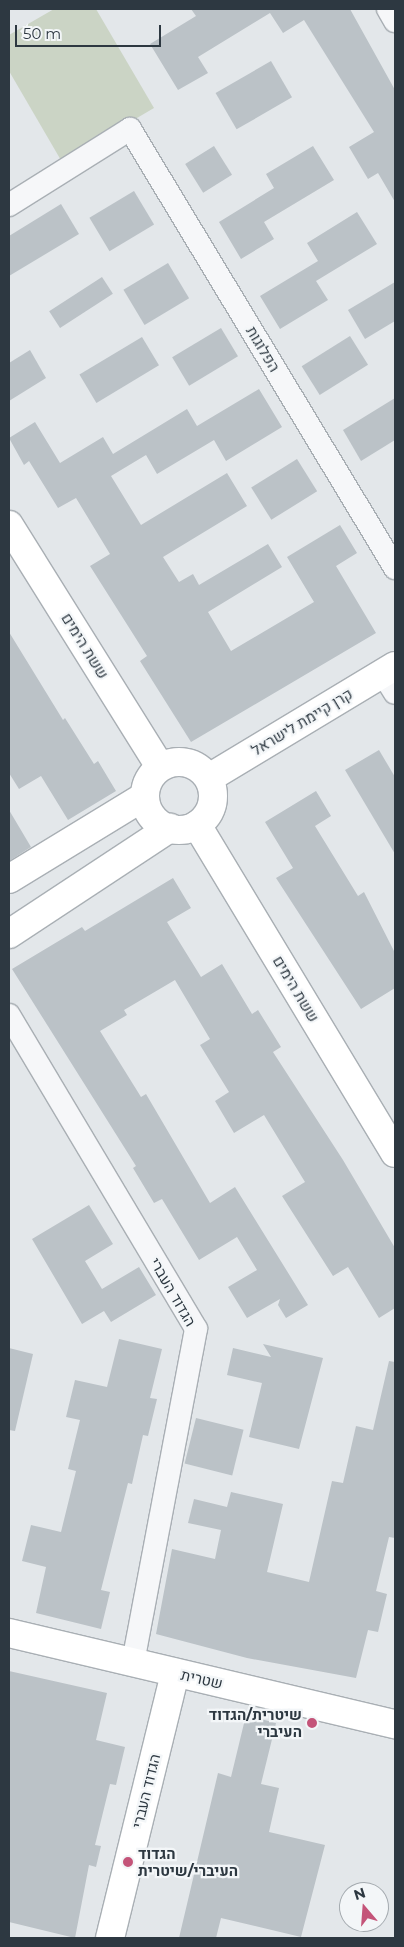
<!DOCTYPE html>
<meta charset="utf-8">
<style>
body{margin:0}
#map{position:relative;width:404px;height:1947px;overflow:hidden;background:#e3e7ea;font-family:Montserrat,Heebo,sans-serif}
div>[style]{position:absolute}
.green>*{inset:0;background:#cbd4c5}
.building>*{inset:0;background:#bbc2c7;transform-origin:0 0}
.roads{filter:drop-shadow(1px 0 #a9afb4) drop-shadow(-1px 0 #a9afb4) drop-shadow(0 1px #a9afb4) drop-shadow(0 -1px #a9afb4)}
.street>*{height:22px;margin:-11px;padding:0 11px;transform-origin:11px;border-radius:11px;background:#f6f7f9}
.secondary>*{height:28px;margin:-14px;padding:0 14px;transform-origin:14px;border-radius:14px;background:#fff}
.secondary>.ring{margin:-14px;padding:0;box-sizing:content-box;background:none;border:28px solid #fff;border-radius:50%}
.dots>*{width:14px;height:14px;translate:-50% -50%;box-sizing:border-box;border:2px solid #f3f6f8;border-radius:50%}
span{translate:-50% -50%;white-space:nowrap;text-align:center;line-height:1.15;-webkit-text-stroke:4.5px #f3f6f8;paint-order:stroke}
.street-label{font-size:15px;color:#2d3841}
.poi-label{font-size:15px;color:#2d3841;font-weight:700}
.right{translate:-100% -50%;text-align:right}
.left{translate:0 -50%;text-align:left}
.frame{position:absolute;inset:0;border:10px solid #2d3841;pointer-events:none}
.north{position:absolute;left:339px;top:1882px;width:50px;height:50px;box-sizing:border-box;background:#f3f6f8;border:1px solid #a4aaaf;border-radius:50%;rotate:342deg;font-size:14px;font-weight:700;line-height:20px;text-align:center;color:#2d3841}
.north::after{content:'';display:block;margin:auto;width:18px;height:22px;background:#c45479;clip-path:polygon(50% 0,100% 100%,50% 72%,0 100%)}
.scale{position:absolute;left:15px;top:25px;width:146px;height:22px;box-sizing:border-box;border:2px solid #2d3841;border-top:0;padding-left:6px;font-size:15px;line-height:18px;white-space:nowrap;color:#2d3841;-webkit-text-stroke:4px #f3f6f8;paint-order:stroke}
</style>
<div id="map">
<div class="green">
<i style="clip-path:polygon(54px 9px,96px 9px,154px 108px,62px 162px,9px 71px,9px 35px)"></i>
</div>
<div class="building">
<i style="clip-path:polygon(191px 9px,350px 9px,395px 90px,395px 202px,378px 173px,368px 179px,349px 147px,374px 132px,304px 20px,283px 33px,270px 13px,198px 57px,208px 73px,178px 90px,150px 44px,196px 16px)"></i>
<i style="left:271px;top:61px;width:42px;height:64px;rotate:60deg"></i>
<i style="left:214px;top:146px;width:34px;height:34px;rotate:58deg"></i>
<i style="clip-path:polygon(313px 146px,334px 180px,264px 222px,274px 239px,241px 259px,219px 222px,274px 188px,266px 174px)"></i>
<i style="left:134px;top:191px;width:39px;height:52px;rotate:59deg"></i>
<i style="clip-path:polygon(61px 204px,79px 234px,9px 276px,9px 236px)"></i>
<i style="clip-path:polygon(357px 212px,377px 244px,316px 281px,328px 300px,280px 329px,260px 296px,318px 261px,307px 243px)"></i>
<i style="left:168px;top:263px;width:41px;height:52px;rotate:59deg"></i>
<i style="left:102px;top:277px;width:20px;height:63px;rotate:57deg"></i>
<i style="clip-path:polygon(395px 282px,395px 321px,365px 339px,348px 310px)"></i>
<i style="left:221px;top:328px;width:33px;height:57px;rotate:59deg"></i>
<i style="left:350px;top:336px;width:34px;height:57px;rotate:58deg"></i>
<i style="left:142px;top:337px;width:33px;height:73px;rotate:59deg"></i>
<i style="clip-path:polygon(30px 350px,46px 378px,9px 401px,9px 363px)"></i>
<i style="clip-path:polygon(259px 389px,282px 427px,226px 461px,214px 440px,157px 474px,146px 455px,111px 476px,141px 525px,227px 473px,247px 506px,163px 557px,179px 582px,193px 574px,199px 585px,268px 544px,282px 567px,208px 612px,231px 651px,314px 602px,287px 557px,340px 525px,357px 553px,336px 566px,376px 633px,191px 742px,140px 661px,147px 656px,90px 566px,110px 554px,76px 498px,58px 508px,29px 461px,24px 465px,9px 438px,35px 422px,60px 463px,103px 437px,113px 454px,187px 409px,197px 426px)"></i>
<i style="clip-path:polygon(395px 398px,395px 440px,361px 461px,343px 430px)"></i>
<i style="left:297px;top:459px;width:38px;height:54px;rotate:58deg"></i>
<i style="clip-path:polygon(9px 632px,63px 720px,65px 718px,94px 764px,98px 761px,116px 791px,68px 820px,41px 776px,19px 789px,9px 773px)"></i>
<i style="clip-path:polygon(379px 750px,395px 777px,395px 854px,345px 770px)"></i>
<i style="clip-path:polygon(316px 791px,331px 816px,315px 826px,358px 896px,364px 892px,395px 953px,395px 988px,361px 1009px,276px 878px,293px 868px,265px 822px)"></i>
<i style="clip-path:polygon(9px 810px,31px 847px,9px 861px)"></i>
<i style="clip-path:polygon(173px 878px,191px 908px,167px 922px,201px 977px,222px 964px,252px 1014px,258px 1010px,281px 1047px,273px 1052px,343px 1160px,395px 1248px,395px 1308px,379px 1318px,348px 1267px,333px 1276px,282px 1196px,305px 1182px,264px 1115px,234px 1133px,215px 1101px,229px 1092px,200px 1045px,210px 1039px,175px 980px,124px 1010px,127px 1015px,100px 1031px,141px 1097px,146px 1094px,210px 1203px,235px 1187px,308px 1305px,286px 1318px,278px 1305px,280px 1299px,247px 1318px,228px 1287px,257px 1270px,237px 1237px,199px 1260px,162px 1199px,154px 1203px,133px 1168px,136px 1166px,12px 969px,82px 927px,85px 931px)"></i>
<i style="clip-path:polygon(89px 1205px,113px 1244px,85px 1261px,102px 1289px,139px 1267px,156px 1295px,111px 1322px,104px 1311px,82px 1324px,32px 1239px)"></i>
<i style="clip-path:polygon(119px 1339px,162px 1349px,150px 1398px,157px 1399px,148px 1436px,143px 1435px,132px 1484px,128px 1483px,101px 1590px,110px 1592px,101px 1629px,36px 1613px,46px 1567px,22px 1561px,31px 1525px,61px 1532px,76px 1471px,68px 1469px,80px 1420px,66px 1417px,75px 1380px,107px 1387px)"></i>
<i style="clip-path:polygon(263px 1344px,323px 1358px,299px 1449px,249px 1437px,262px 1383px,227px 1375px,233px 1348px,271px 1357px)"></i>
<i style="clip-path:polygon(9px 1348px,33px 1354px,15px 1431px,9px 1430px)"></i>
<i style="clip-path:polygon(389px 1361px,395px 1362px,395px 1538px,389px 1537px,376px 1591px,387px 1594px,378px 1632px,368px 1630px,356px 1678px,247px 1658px,156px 1634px,172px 1549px,215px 1559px,221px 1530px,188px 1523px,194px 1499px,227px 1507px,231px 1492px,283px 1504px,267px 1572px,309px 1582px,332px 1481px,343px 1483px,356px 1426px,373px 1430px)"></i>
<i style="left:196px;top:1418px;width:49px;height:47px;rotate:14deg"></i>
<i style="clip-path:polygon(9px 1671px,107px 1693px,96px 1740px,125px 1747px,116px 1785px,110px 1784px,95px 1845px,101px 1846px,96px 1867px,89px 1865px,75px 1938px,9px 1922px)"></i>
<i style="clip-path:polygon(246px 1715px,276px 1723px,261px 1784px,279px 1788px,269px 1832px,325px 1845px,301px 1937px,221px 1918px,216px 1938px,179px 1938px,218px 1773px,231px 1777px)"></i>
</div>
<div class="roads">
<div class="street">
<i style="left:388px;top:9px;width:14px;rotate:60deg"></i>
<i style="left:9px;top:205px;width:143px;rotate:-32.1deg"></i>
<i style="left:130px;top:129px;width:513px;rotate:58.88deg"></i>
<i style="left:383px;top:674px;width:22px;rotate:58deg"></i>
<i style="left:9px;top:1015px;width:365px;rotate:59.2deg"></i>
<i style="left:196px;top:1329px;width:340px;rotate:100.7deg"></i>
</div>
<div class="secondary">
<i style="left:9px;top:525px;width:285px;rotate:58deg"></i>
<i class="ring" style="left:145px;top:762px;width:40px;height:40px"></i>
<i style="left:209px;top:778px;width:217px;rotate:-31.1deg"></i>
<i style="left:197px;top:825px;width:383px;rotate:58.9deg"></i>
<i style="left:9px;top:879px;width:159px;rotate:-31.4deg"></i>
<i style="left:9px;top:934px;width:193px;rotate:-33.4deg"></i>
<i style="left:9px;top:1633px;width:397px;rotate:13.3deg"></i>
<i style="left:110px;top:1938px;width:273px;rotate:-76.2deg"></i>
</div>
</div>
<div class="dots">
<i style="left:312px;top:1723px;background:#c45479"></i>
<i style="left:128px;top:1862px;background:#c45479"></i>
</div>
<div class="street-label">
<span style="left:263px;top:349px;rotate:59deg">הפלוגות</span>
<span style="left:85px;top:646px;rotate:58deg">ששת הימים</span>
<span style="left:302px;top:722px;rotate:-31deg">קרן קיימת לישראל</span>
<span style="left:296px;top:989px;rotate:59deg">ששת הימים</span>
<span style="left:173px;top:1292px;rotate:60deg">הגדוד העברי</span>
<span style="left:202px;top:1679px;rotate:13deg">שטרית</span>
<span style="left:146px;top:1791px;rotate:-76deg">הגדוד העברי</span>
</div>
<div class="poi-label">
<span class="right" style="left:302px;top:1723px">שיטרית/הגדוד<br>העיברי</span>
<span class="left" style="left:138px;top:1862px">הגדוד<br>העיברי/שיטרית</span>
</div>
<div class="frame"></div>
<div class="north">N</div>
<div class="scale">50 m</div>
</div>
